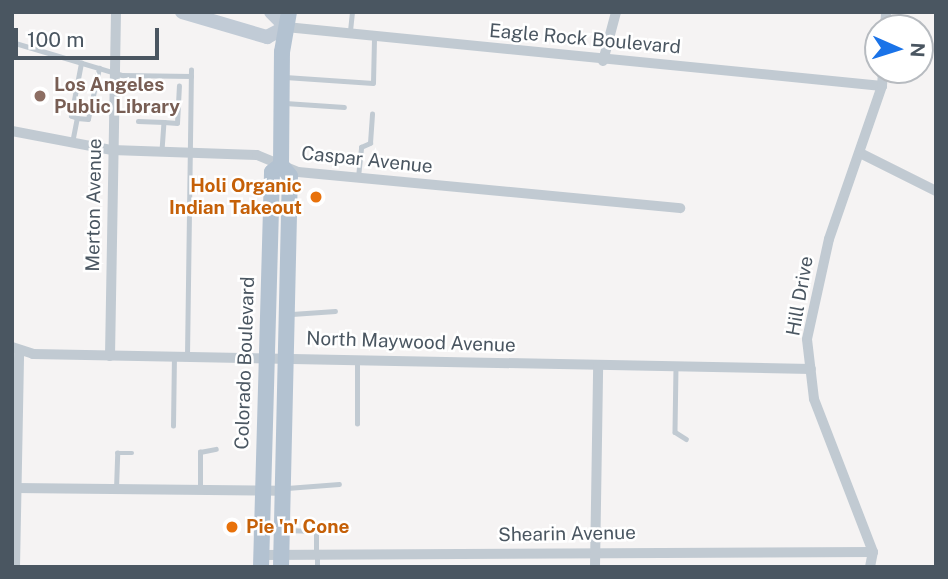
<!DOCTYPE html>
<style>
body{margin:0}
#map{position:relative;width:948px;height:579px;overflow:hidden;background:#f5f3f3;font-family:"Public Sans",sans-serif}
div>[style]{position:absolute}
.lane>*{height:4.5px;margin:-2.25px;padding:0 2.25px;transform-origin:2.25px;border-radius:2.25px;background:#c1cad2}
.street>*{height:10px;margin:-5px;padding:0 5px;transform-origin:5px;border-radius:5px;background:#c1cad2}
.secondary>*{height:14px;margin:-7px;padding:0 7px;transform-origin:7px;border-radius:7px;background:#c1cbd6}
.primary>*{height:16px;margin:-8px;padding:0 8px;transform-origin:8px;border-radius:8px;background:#b3c2d1}
.dots>*{width:19px;height:19px;translate:-50% -50%;box-sizing:border-box;border:4px solid #fff;border-radius:50%}
span{translate:-50% -50%;white-space:nowrap;text-align:center;line-height:1.15;-webkit-text-stroke:5px #fff;paint-order:stroke}
.street-label{font-size:19px;color:#4a5661}
.education-label{font-size:19px;color:#785e54;font-weight:700}
.left{translate:0 -50%;text-align:left}
.food-label{font-size:19px;color:#c56008;font-weight:700}
.right{translate:-100% -50%;text-align:right}
.frame{position:absolute;inset:0;border:14px solid #4a5661;pointer-events:none}
.north{position:absolute;left:864px;top:14px;width:70px;height:70px;box-sizing:border-box;background:#fff;border:2px solid #b7bbc0;border-radius:50%;rotate:93deg;font-size:19px;font-weight:700;line-height:28px;text-align:center;color:#4a5661}
.north::after{content:'';display:block;margin:auto;width:24px;height:32px;background:#1a73e8;clip-path:polygon(50% 0,100% 100%,50% 72%,0 100%)}
.scale{position:absolute;left:14px;top:28px;width:145px;height:32px;box-sizing:border-box;border:4px solid #4a5661;border-top:0;padding-left:9px;font-size:21px;line-height:24px;white-space:nowrap;color:#4a5661;-webkit-text-stroke:5px #fff;paint-order:stroke}
</style>
<div id="map">
<div class="lane">
<i style="left:350px;top:31px;width:19px;rotate:-84deg"></i>
<i style="left:12px;top:42px;width:115px;rotate:16.7deg"></i>
<i style="left:122px;top:75px;width:69px;rotate:0.8deg"></i>
<i style="left:285px;top:77px;width:88px;rotate:3.9deg"></i>
<i style="left:373px;top:83px;width:45px;rotate:-88.7deg"></i>
<i style="left:285px;top:103px;width:59px;rotate:3.9deg"></i>
<i style="left:77px;top:118px;width:11px;rotate:5deg"></i>
<i style="left:88px;top:119px;width:52px;rotate:-77.8deg"></i>
<i style="left:138px;top:121px;width:26px;rotate:2deg"></i>
<i style="left:164px;top:122px;width:29px;rotate:94deg"></i>
<i style="left:164px;top:122px;width:13px;rotate:4deg"></i>
<i style="left:177px;top:123px;width:37px;rotate:-87deg"></i>
<i style="left:72px;top:143px;width:25px;rotate:-79deg"></i>
<i style="left:77px;top:118px;width:6px;rotate:-162deg"></i>
<i style="left:71px;top:116px;width:54px;rotate:-79.3deg"></i>
<i style="left:358px;top:177px;width:30px;rotate:-84deg"></i>
<i style="left:361px;top:147px;width:10px;rotate:-24deg"></i>
<i style="left:370px;top:143px;width:29px;rotate:-86deg"></i>
<i style="left:292px;top:314px;width:43px;rotate:-4deg"></i>
<i style="left:187px;top:356px;width:286px;rotate:-89.2deg"></i>
<i style="left:676px;top:367px;width:65px;rotate:90.9deg"></i>
<i style="left:675px;top:432px;width:13px;rotate:32deg"></i>
<i style="left:357px;top:424px;width:62px;rotate:-90deg"></i>
<i style="left:173px;top:426px;width:69px;rotate:-89.2deg"></i>
<i style="left:287px;top:488px;width:52px;rotate:-4.4deg"></i>
<i style="left:116px;top:489px;width:36px;rotate:-88deg"></i>
<i style="left:117px;top:453px;width:15px"></i>
<i style="left:200px;top:490px;width:38px;rotate:-90deg"></i>
<i style="left:200px;top:452px;width:16px;rotate:-11deg"></i>
<i style="left:285px;top:530px;width:31px;rotate:2deg"></i>
<i style="left:316px;top:554px;width:23px;rotate:-90deg"></i>
<i style="left:316px;top:531px;width:23px"></i>
<i style="left:186px;top:567px;width:10px"></i>
<i style="left:317px;top:567px;width:12px;rotate:-90deg"></i>
</div>
<div class="street">
<i style="left:286px;top:27px;width:599px;rotate:5.65deg"></i>
<i style="left:885px;top:28px;width:16px;rotate:-86deg"></i>
<i style="left:603px;top:61px;width:51px;rotate:-75.1deg"></i>
<i style="left:12px;top:131px;width:102px;rotate:10.8deg"></i>
<i style="left:112px;top:150px;width:145px;rotate:2deg"></i>
<i style="left:257px;top:155px;width:44px;rotate:22.5deg"></i>
<i style="left:298px;top:172px;width:384px;rotate:5.4deg"></i>
<i style="left:860px;top:153px;width:85px;rotate:26.6deg"></i>
<i style="left:12px;top:347px;width:22px;rotate:18deg"></i>
<i style="left:33px;top:354px;width:778px;rotate:1.1deg"></i>
<i style="left:110px;top:356px;width:344px;rotate:-89deg"></i>
<i style="left:15px;top:488px;width:268px;rotate:0.6deg"></i>
<i style="left:261px;top:555px;width:612px;rotate:-0.28deg"></i>
<i style="left:15px;top:567px;width:217px;rotate:-88.9deg"></i>
<i style="left:595px;top:567px;width:202px;rotate:-89.1deg"></i>
<i style="left:870px;top:567px;width:15px;rotate:-79deg"></i>
<i style="left:873px;top:552px;width:164px;rotate:-111.1deg"></i>
<i style="left:814px;top:399px;width:60px;rotate:-96.7deg"></i>
<i style="left:807px;top:339px;width:102px;rotate:-77.6deg"></i>
<i style="left:829px;top:239px;width:162px;rotate:-70.9deg"></i>
<i style="left:882px;top:86px;width:16px;rotate:-86deg"></i>
</div>
<div class="secondary">
<i style="left:182px;top:12px;width:89px;rotate:16.4deg"></i>
<i style="left:267px;top:37px;width:21px;rotate:-28deg"></i>
<i style="left:286px;top:27px;width:21px;rotate:-135deg"></i>
</div>
<div class="primary">
<i style="left:261px;top:567px;width:395px;rotate:-88.4deg"></i>
<i style="left:272px;top:172px;width:11px;rotate:-38deg"></i>
<i style="left:281px;top:567px;width:391px;rotate:-88.7deg"></i>
<i style="left:290px;top:176px;width:14px;rotate:-129deg"></i>
<i style="left:281px;top:165px;width:113px;rotate:-89.5deg"></i>
<i style="left:282px;top:52px;width:41px;rotate:-80.1deg"></i>
</div>
<div class="dots">
<i style="left:40px;top:96px;background:#8d6e63"></i>
<i style="left:316px;top:197px;background:#e8710a"></i>
<i style="left:232px;top:527px;background:#e8710a"></i>
</div>
<div class="street-label">
<span style="left:585px;top:39px;rotate:5deg">Eagle Rock Boulevard</span>
<span style="left:367px;top:160px;rotate:6deg">Caspar Avenue</span>
<span style="left:94px;top:205px;rotate:-89deg">Merton Avenue</span>
<span style="left:800px;top:296px;rotate:-80deg">Hill Drive</span>
<span style="left:411px;top:342px;rotate:2deg">North Maywood Avenue</span>
<span style="left:245px;top:363px;rotate:-88deg">Colorado Boulevard</span>
<span style="left:567px;top:534px;rotate:-1deg">Shearin Avenue</span>
</div>
<div class="education-label">
<span class="left" style="left:54px;top:96px">Los Angeles<br>Public Library</span>
</div>
<div class="food-label">
<span class="right" style="left:302px;top:197px">Holi Organic<br>Indian Takeout</span>
<span class="left" style="left:246px;top:527px">Pie 'n' Cone</span>
</div>
<div class="frame"></div>
<div class="north">N</div>
<div class="scale">100 m</div>
</div>
